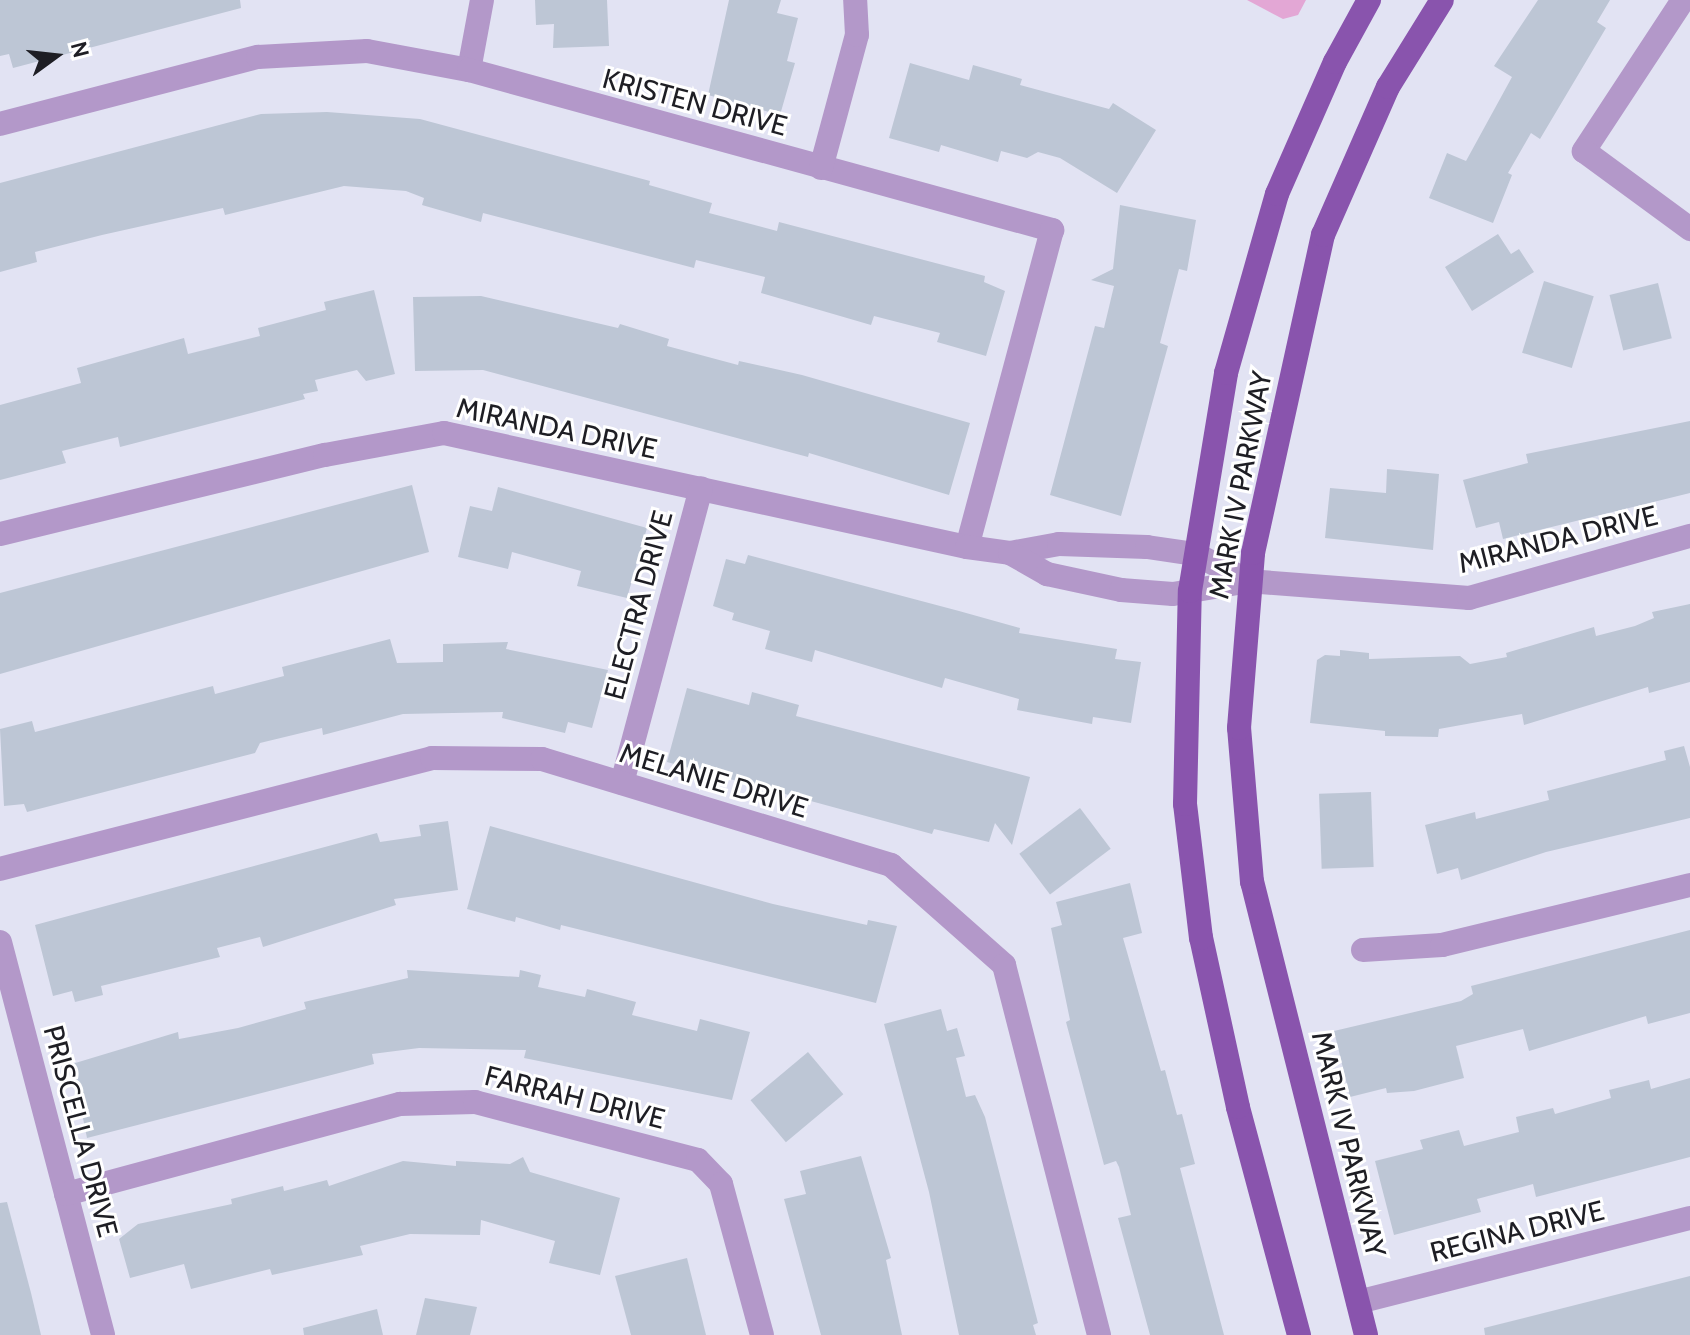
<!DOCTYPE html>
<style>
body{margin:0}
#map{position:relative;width:1690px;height:1335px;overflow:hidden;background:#e2e3f3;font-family:Cabin,sans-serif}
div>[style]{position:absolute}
.green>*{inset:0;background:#e3a7d5}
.building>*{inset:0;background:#bdc6d5;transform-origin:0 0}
.minor>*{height:24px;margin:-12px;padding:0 12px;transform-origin:12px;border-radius:12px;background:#b398c9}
.major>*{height:24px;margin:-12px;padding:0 12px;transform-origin:12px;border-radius:12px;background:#8954ad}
span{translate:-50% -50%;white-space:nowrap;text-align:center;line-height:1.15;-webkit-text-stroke:6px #fff;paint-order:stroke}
.street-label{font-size:28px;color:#1e1e24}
.north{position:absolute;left:16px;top:16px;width:80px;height:80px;-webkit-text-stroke:6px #fff;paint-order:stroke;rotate:75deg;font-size:22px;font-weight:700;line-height:32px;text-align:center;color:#1e1e24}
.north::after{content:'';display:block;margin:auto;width:28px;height:36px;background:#1e1e24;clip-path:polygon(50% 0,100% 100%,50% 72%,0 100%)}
</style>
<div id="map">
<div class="green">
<i style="clip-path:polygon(1247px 0,1306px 0,1298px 15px,1283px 19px)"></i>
</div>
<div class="building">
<i style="clip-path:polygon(0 0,240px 0,241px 8px,13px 68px,9px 54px,0 56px)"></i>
<i style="clip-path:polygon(535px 0,607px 0,609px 46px,553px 48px,554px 24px,536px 25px)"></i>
<i style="clip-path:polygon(729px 0,781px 0,777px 13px,798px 18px,787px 61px,795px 63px,780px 115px,708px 95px)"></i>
<i style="clip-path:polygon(1538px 0,1610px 0,1597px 22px,1606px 28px,1540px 139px,1531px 133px,1508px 173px,1512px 175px,1493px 223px,1429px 198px,1447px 153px,1466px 161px,1512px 77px,1494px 66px)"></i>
<i style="clip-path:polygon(910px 63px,969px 80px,973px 65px,1022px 79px,1020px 85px,1109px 109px,1113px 103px,1156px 130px,1117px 193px,1060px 158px,1038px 152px,1027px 158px,1001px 151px,998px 162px,941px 145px,939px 152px,889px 138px)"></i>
<i style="clip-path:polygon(327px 112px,420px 119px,650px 181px,649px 185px,712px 203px,709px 213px,777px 231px,779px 222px,985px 276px,984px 282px,1005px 291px,986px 356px,937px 342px,940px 333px,874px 316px,871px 325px,761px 293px,765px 277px,696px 260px,694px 268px,483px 213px,481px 222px,422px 205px,424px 198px,406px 191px,344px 186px,225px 215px,223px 208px,102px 235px,35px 252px,37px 262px,0 272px,0 183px,261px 114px)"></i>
<i style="clip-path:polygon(1120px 205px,1196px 220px,1187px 271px,1179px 269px,1160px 343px,1168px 346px,1121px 516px,1050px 495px,1095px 326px,1104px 328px,1114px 286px,1091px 280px,1113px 269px)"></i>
<i style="clip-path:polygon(1498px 234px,1511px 254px,1519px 249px,1534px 272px,1472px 311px,1445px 267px)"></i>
<i style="left:1544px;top:281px;width:52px;height:75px;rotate:17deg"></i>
<i style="left:1658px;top:283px;width:57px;height:50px;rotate:76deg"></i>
<i style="clip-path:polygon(374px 290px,395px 374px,366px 381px,357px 370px,315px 380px,318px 391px,303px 394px,305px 399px,120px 447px,118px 437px,62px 451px,66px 463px,0 480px,0 405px,81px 383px,77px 368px,184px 338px,188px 354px,260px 336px,258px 328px,326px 310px,324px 302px)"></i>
<i style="clip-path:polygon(481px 296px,618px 328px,620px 324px,669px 339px,667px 346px,738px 365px,739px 361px,802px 375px,970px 423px,949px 495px,809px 453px,808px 457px,483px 370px,415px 371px,413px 297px)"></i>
<i style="clip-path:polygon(1690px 421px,1690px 493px,1503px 539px,1499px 522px,1476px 528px,1463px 480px,1528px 463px,1526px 454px)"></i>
<i style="clip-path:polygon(1387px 469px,1439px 474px,1433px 550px,1325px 538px,1330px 488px,1386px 493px)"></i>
<i style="clip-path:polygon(412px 485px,429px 552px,0 674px,0 593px)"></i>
<i style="clip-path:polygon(498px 487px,647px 528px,627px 598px,577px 586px,581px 571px,512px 552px,508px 569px,458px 557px,470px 506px,492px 511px)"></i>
<i style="clip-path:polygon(748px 555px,959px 611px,1020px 628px,1019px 633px,1117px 649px,1115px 659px,1141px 662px,1131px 723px,1093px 717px,1092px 724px,1017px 710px,1019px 699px,945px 678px,942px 688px,815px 650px,812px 662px,765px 649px,770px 631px,732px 620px,734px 613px,713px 606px,726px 559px,745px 564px)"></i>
<i style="clip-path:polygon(1690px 604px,1690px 682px,1649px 693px,1648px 687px,1524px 725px,1522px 714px,1439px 729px,1438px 737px,1385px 736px,1385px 731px,1310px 723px,1317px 660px,1325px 655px,1340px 656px,1340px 650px,1369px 653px,1369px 659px,1460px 656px,1470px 664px,1507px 657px,1506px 653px,1594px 627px,1596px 636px,1635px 626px,1654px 618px,1652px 612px)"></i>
<i style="clip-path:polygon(390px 639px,397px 663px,443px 662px,443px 644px,508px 642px,506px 649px,608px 670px,592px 728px,568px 722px,565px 733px,502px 718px,503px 712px,403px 714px,323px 735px,322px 728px,260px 743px,255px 753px,27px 812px,24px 804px,4px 806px,0 729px,32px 721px,35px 732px,213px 686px,215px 694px,284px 676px,282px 667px)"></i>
<i style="clip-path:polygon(687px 688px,749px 705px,752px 692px,799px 705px,796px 716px,1030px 777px,1012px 845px,995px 823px,989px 842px,934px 829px,932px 834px,667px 762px)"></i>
<i style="clip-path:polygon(1684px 746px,1690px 767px,1690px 818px,1546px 852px,1461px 880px,1458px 868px,1437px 874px,1425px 825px,1475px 812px,1476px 819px,1549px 800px,1547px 791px,1666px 760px,1664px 751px)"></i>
<i style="left:1371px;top:792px;width:75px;height:52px;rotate:88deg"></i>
<i style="left:1080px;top:808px;width:51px;height:76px;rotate:53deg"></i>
<i style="clip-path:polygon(448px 821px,458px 890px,394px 899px,396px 905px,263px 947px,260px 937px,217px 948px,220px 957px,101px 986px,103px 995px,75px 1002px,72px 991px,53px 996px,35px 925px,377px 833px,380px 842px,421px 836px,419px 825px)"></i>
<i style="clip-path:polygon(490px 826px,773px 904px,867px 925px,868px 920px,897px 926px,876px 1003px,561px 925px,560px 930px,516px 917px,515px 922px,467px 909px)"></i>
<i style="clip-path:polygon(1130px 883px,1142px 933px,1123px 938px,1161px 1071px,1165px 1070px,1177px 1115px,1182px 1114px,1195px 1164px,1180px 1168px,1224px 1335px,1150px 1335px,1118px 1218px,1131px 1215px,1119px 1167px,1116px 1161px,1104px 1165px,1066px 1022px,1070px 1020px,1051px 928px,1062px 925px,1056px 902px)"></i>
<i style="clip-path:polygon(1690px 930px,1690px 1013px,1648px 1024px,1646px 1016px,1529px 1051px,1523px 1029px,1456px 1046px,1464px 1078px,1414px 1091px,1387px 1093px,1386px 1088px,1350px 1097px,1334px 1031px,1461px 1001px,1473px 994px,1471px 986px)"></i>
<i style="clip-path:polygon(407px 970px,519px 977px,520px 970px,541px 975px,538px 987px,585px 997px,587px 989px,636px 1002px,632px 1015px,697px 1031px,700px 1019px,750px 1032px,732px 1100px,524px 1058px,526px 1050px,419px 1048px,372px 1054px,374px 1064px,87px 1138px,72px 1064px,178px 1032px,179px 1039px,238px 1028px,306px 1009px,304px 1002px,408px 978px)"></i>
<i style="clip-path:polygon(941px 1009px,947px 1031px,957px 1028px,965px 1056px,956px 1058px,966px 1097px,975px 1095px,985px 1117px,1038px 1323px,1033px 1325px,1036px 1335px,959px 1335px,929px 1192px,884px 1024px)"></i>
<i style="left:808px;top:1052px;width:55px;height:75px;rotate:50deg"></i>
<i style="clip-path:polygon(1690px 1078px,1690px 1157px,1536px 1197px,1533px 1184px,1477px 1199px,1481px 1212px,1394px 1235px,1375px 1161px,1423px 1149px,1420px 1140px,1459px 1130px,1464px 1146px,1519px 1132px,1516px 1117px,1553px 1108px,1555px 1114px,1611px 1098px,1609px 1090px,1649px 1080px,1651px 1089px)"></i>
<i style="clip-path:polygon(861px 1156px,891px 1258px,886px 1260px,902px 1335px,821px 1335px,784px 1199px,806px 1194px,800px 1171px)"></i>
<i style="clip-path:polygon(523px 1157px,530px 1172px,620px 1198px,600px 1275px,549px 1263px,555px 1241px,481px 1220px,480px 1235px,410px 1234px,360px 1246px,363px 1255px,272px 1275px,270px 1269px,191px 1289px,184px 1264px,130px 1278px,119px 1239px,138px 1224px,232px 1204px,231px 1199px,283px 1186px,284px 1191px,327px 1180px,329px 1186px,403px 1161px,456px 1166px,456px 1161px,510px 1164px)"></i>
<i style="clip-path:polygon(7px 1202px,31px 1293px,41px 1335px,0 1335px,0 1203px)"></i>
<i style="clip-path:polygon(687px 1258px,706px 1335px,631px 1335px,615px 1276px)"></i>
<i style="clip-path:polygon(1690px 1276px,1690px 1335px,1485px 1335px,1484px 1328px)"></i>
<i style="clip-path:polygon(425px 1298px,477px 1307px,470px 1335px,416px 1335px)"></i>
<i style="clip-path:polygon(377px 1309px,383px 1335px,304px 1335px,303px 1328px)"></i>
</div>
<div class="minor">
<i style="left:1683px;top:0;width:181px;rotate:123.3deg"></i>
<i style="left:1584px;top:151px;width:132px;rotate:36.3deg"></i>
<i style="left:469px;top:70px;width:71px;rotate:-79.5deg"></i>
<i style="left:0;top:124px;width:267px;rotate:-14.6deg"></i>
<i style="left:258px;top:57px;width:109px;rotate:-3.2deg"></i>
<i style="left:367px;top:51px;width:104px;rotate:10.6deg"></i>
<i style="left:469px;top:70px;width:605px;rotate:15.35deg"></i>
<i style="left:1052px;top:230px;width:328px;rotate:105deg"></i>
<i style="left:821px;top:168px;width:138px;rotate:-74.9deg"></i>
<i style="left:857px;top:35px;width:35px;rotate:-93deg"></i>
<i style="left:0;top:534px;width:334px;rotate:-13.7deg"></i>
<i style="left:325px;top:455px;width:121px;rotate:-10.5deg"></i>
<i style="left:444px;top:433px;width:535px;rotate:12.3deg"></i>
<i style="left:967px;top:547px;width:43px;rotate:7.9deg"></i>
<i style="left:1010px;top:553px;width:50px;rotate:-10.4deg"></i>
<i style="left:1059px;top:544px;width:88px;rotate:2deg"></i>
<i style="left:1147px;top:547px;width:49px;rotate:8.3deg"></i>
<i style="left:1195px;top:554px;width:59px;rotate:27deg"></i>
<i style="left:1010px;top:553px;width:43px;rotate:29.6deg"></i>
<i style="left:1047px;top:574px;width:76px;rotate:12.2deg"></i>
<i style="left:1121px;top:590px;width:52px;rotate:4.4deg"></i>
<i style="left:1173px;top:594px;width:76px;rotate:-9.8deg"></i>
<i style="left:1248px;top:581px;width:222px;rotate:4.4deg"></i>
<i style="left:1469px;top:598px;width:230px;rotate:-15.7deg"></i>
<i style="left:622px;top:783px;width:305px;rotate:-75deg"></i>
<i style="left:0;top:869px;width:446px;rotate:-14.4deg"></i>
<i style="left:432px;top:758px;width:110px;rotate:0.5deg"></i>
<i style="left:542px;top:759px;width:365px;rotate:16.9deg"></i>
<i style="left:891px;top:865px;width:151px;rotate:41.5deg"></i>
<i style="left:1004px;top:965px;width:382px;rotate:75.6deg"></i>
<i style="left:0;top:942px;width:406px;rotate:75.3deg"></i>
<i style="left:1363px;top:950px;width:79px;rotate:-3.6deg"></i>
<i style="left:1442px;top:945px;width:255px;rotate:-13.6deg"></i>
<i style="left:66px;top:1194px;width:346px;rotate:-15.1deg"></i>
<i style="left:400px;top:1104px;width:75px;rotate:-1.5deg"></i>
<i style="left:475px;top:1102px;width:230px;rotate:14.6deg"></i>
<i style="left:698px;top:1160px;width:33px;rotate:46deg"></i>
<i style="left:721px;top:1184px;width:156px;rotate:74.8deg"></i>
<i style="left:1358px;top:1302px;width:342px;rotate:-14.2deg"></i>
</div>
<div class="major">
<i style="left:1299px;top:1335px;width:236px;rotate:-105deg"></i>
<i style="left:1238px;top:1107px;width:173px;rotate:-102.3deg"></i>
<i style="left:1201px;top:938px;width:135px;rotate:-96.8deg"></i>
<i style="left:1185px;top:804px;width:213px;rotate:-88.7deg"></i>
<i style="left:1190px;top:591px;width:221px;rotate:-80.6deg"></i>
<i style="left:1226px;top:373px;width:186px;rotate:-74.1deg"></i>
<i style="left:1277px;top:194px;width:144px;rotate:-66.3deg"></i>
<i style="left:1335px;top:62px;width:71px;rotate:-61.3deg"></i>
<i style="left:1366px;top:1335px;width:467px;rotate:-104.1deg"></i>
<i style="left:1252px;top:882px;width:155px;rotate:-94.8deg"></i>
<i style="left:1239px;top:728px;width:176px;rotate:-85.4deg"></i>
<i style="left:1253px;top:553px;width:326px;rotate:-77.6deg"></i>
<i style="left:1323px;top:235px;width:162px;rotate:-66.3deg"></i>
<i style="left:1388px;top:87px;width:102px;rotate:-58.2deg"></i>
</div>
<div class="street-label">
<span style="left:695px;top:102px;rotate:15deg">KRISTEN DRIVE</span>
<span style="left:557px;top:428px;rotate:12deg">MIRANDA DRIVE</span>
<span style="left:1240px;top:485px;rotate:-79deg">MARK IV PARKWAY</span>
<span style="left:1558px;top:539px;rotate:-14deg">MIRANDA DRIVE</span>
<span style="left:638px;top:605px;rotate:-75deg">ELECTRA DRIVE</span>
<span style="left:714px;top:780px;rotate:17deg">MELANIE DRIVE</span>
<span style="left:575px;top:1097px;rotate:14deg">FARRAH DRIVE</span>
<span style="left:81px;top:1131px;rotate:75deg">PRISCELLA DRIVE</span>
<span style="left:1349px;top:1144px;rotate:76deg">MARK IV PARKWAY</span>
<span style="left:1517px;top:1231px;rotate:-14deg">REGINA DRIVE</span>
</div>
<div class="north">N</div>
</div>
